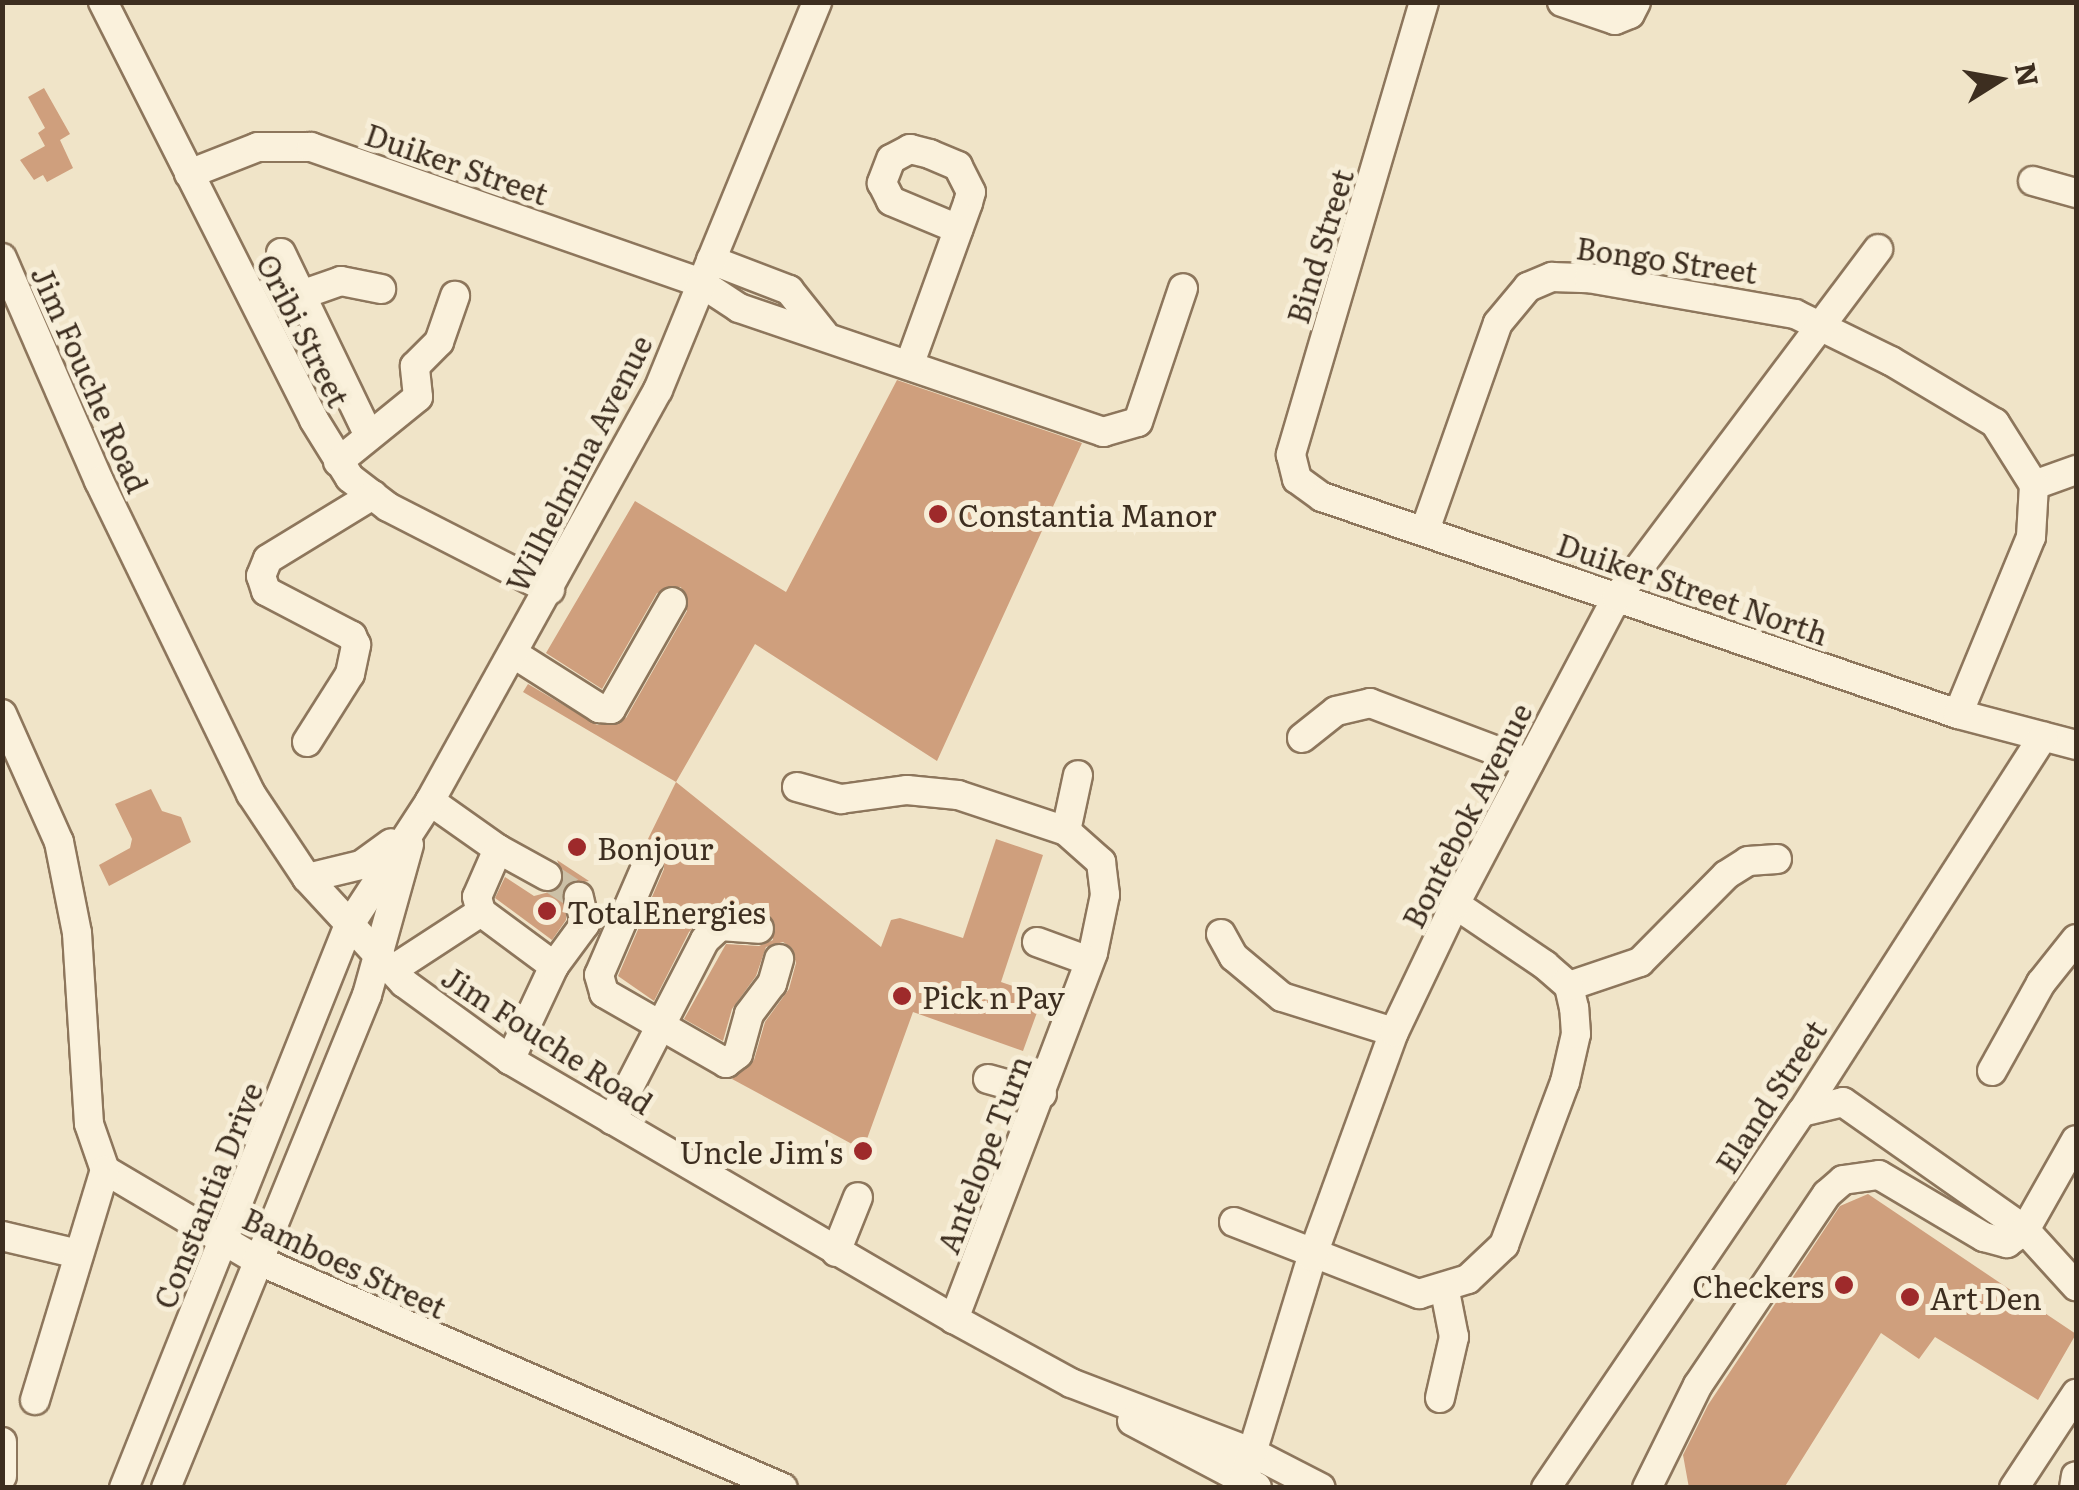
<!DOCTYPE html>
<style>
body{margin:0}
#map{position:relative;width:2079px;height:1490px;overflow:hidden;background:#f0e4c8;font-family:Literata,serif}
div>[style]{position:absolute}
.building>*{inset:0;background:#cf9f7d}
.minor-tunnel>*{height:28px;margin-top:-14px;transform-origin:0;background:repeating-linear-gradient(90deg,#ccc0a6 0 28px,transparent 0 42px)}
.roads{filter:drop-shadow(2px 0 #8d765c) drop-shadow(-2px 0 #8d765c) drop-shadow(0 2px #8d765c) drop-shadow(0 -2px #8d765c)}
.minor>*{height:28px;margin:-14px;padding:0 14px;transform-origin:14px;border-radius:14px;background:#faf1dc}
.dots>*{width:28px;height:28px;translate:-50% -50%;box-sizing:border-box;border:5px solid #f7eed8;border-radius:50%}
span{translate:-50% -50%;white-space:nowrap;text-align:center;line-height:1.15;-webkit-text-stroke:10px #f7eed8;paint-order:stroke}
.street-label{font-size:30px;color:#3d2e20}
.poi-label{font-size:30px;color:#3d2e20}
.left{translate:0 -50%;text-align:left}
.right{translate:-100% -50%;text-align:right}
.frame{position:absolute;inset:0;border:5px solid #3d2e20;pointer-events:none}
.north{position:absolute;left:1949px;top:30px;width:100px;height:100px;-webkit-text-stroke:8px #f7eed8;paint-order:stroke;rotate:79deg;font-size:28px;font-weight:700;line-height:40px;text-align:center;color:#3d2e20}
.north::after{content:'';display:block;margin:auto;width:35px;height:45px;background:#3d2e20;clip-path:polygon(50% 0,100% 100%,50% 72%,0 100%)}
</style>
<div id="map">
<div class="building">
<i style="clip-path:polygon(44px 88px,70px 134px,60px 140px,73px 168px,47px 182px,43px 175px,34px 180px,20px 160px,45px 146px,38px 133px,45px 128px,28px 97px)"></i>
<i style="clip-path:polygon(897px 380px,1082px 443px,937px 761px,755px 644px,676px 782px,523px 692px,528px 684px,597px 725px,626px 718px,687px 611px,681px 587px,657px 593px,602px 689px,546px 653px,635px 501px,786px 592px)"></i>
<i style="clip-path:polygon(676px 782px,881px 947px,891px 920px,900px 918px,963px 938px,996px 839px,1043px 855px,1001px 982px,1043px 996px,1023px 1051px,913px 1012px,863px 1150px,732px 1079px,754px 1060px,765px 1022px,789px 989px,796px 963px,792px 948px,783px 942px,766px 947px,756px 976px,732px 1009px,723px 1041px,684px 1019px,726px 944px,759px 946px,773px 940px,770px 915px,721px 909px,708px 913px,689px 932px,654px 1001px,618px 976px,664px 869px,661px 851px,645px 845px)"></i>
<i style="clip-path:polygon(151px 789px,162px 811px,181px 817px,191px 842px,109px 886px,99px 865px,130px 848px,132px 839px,115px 804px)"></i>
<i style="clip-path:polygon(557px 860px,589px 881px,567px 885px,566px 920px,552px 940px,495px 898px,505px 877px,534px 896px,557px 890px,564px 877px)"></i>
<i style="clip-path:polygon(1868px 1194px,2076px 1334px,2038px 1400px,1935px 1337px,1919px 1359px,1881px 1333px,1784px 1488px,1689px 1488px,1683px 1455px,1708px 1405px,1840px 1206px)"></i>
</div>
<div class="minor-tunnel">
<i style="left:547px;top:876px;width:38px;rotate:33deg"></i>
</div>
<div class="roads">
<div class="minor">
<i style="left:103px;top:2px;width:468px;rotate:63.2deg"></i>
<i style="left:314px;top:420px;width:68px;rotate:58.2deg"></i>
<i style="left:350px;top:478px;width:48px;rotate:37.3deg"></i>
<i style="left:388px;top:507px;width:182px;rotate:27.1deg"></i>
<i style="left:1424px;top:2px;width:472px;rotate:106.4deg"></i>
<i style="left:1291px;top:455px;width:25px;rotate:76deg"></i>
<i style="left:1297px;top:479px;width:31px;rotate:36deg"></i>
<i style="left:1322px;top:497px;width:672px;rotate:18.84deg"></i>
<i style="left:1958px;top:714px;width:122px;rotate:14.7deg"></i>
<i style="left:1562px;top:2px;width:56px;rotate:18.8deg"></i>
<i style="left:1615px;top:20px;width:16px;rotate:-22deg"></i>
<i style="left:1630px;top:14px;width:13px;rotate:-63deg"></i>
<i style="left:189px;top:174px;width:74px;rotate:-21.4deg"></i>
<i style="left:258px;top:147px;width:53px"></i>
<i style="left:311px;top:147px;width:413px;rotate:19.2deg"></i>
<i style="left:701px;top:283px;width:45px;rotate:33.3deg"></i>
<i style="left:739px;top:308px;width:385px;rotate:18.8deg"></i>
<i style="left:1103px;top:432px;width:36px;rotate:-16deg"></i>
<i style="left:1138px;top:422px;width:141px;rotate:-71.4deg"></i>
<i style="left:2033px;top:181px;width:45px;rotate:15.6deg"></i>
<i style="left:281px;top:253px;width:203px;rotate:64.3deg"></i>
<i style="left:2px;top:258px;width:243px;rotate:66.5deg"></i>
<i style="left:99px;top:481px;width:348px;rotate:64.1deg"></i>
<i style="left:251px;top:794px;width:101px;rotate:56.3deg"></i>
<i style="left:307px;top:878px;width:143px;rotate:47.3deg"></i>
<i style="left:404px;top:983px;width:131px;rotate:36deg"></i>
<i style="left:510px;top:1060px;width:514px;rotate:30.26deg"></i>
<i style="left:954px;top:1319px;width:133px;rotate:28.7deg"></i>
<i style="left:1071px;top:1383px;width:195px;rotate:21deg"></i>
<i style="left:1253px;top:1453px;width:76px;rotate:27.2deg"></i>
<i style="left:711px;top:260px;width:84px;rotate:21deg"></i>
<i style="left:789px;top:290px;width:56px;rotate:51.5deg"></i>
<i style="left:301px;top:295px;width:42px;rotate:-19.3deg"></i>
<i style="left:341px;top:281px;width:41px;rotate:11.3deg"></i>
<i style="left:910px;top:363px;width:170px;rotate:-70.1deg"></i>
<i style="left:968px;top:203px;width:11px;rotate:-75deg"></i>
<i style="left:971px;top:192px;width:29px;rotate:-117deg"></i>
<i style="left:958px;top:166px;width:30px;rotate:-157deg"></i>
<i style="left:930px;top:154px;width:21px;rotate:-166deg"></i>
<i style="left:910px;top:149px;width:21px;rotate:152deg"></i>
<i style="left:891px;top:159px;width:26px;rotate:111deg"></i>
<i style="left:882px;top:183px;width:20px;rotate:63deg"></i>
<i style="left:891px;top:201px;width:73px;rotate:22.7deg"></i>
<i style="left:338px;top:462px;width:103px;rotate:-39.1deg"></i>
<i style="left:418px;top:397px;width:31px;rotate:-96deg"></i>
<i style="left:415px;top:366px;width:34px;rotate:-45deg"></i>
<i style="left:439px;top:342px;width:49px;rotate:-70.8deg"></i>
<i style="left:2034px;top:485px;width:45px;rotate:-19.7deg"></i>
<i style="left:1425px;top:530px;width:219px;rotate:-70.6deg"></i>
<i style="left:1498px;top:323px;width:47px;rotate:-50.2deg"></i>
<i style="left:1528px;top:287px;width:26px;rotate:-23deg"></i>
<i style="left:1552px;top:277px;width:37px;rotate:2deg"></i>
<i style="left:1589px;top:278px;width:209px;rotate:9.9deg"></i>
<i style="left:1795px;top:314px;width:107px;rotate:26.1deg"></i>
<i style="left:1891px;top:361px;width:121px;rotate:30.8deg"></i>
<i style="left:1995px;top:423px;width:73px;rotate:57.8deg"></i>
<i style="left:2034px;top:485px;width:52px;rotate:93.3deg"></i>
<i style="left:2031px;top:537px;width:191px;rotate:112.4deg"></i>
<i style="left:514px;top:654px;width:101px;rotate:32.4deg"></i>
<i style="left:599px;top:708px;width:12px;rotate:5deg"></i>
<i style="left:611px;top:709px;width:123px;rotate:-60.3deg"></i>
<i style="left:2px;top:714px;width:140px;rotate:66deg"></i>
<i style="left:59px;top:842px;width:93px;rotate:78.8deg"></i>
<i style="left:77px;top:933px;width:191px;rotate:86.4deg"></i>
<i style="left:89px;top:1124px;width:49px;rotate:70.8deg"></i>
<i style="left:105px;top:1170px;width:177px;rotate:30.6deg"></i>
<i style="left:257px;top:1260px;width:573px;rotate:23.43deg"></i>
<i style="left:1302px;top:738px;width:43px;rotate:-38.5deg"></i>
<i style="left:1336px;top:711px;width:35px;rotate:-13deg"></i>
<i style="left:1370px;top:703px;width:170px;rotate:20.7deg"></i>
<i style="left:307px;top:742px;width:80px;rotate:-57.7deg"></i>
<i style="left:350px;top:674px;width:30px;rotate:-78deg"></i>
<i style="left:356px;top:645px;width:10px;rotate:-114deg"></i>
<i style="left:352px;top:636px;width:97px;rotate:-152.4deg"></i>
<i style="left:266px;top:591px;width:16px;rotate:-108deg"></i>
<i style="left:261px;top:576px;width:18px;rotate:-68deg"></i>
<i style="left:268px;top:559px;width:123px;rotate:-31.4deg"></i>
<i style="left:797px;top:787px;width:46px;rotate:15.3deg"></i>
<i style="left:841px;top:799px;width:67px;rotate:-7.8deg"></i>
<i style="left:907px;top:790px;width:51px;rotate:5.6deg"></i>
<i style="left:958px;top:795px;width:114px;rotate:18.4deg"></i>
<i style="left:1066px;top:831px;width:47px;rotate:41.5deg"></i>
<i style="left:1101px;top:862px;width:33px;rotate:83deg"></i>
<i style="left:1105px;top:895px;width:59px;rotate:101.7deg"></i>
<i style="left:1093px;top:953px;width:392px;rotate:110.8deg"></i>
<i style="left:430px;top:801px;width:83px;rotate:35.2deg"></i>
<i style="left:498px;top:849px;width:52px;rotate:113.6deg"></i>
<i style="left:477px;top:897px;width:16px;rotate:75deg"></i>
<i style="left:481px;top:912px;width:91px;rotate:36.5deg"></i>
<i style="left:554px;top:966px;width:104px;rotate:115.1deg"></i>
<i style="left:1066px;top:831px;width:57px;rotate:-77.9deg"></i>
<i style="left:498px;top:849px;width:56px;rotate:28.9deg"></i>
<i style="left:648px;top:862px;width:123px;rotate:113.4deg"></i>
<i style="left:599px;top:975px;width:19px;rotate:74deg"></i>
<i style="left:604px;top:993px;width:141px;rotate:29.8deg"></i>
<i style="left:726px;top:1063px;width:15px;rotate:-37deg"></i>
<i style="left:738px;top:1054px;width:41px;rotate:-74.6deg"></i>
<i style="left:749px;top:1014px;width:38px;rotate:-53deg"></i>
<i style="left:772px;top:984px;width:26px;rotate:-74deg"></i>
<i style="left:307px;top:878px;width:56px;rotate:-13.5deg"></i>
<i style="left:361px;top:865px;width:37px;rotate:-36deg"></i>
<i style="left:1221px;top:934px;width:26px;rotate:61deg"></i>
<i style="left:1234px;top:957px;width:62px;rotate:39.8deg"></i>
<i style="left:1282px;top:997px;width:117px;rotate:17.4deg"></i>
<i style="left:1037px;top:942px;width:55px;rotate:20.1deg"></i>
<i style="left:554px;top:966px;width:52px;rotate:-53.6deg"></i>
<i style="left:585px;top:924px;width:28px;rotate:-103deg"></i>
<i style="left:392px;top:970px;width:106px;rotate:-33.1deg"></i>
<i style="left:1569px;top:986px;width:75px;rotate:-18.7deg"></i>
<i style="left:1640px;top:962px;width:122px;rotate:-45.3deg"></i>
<i style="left:1726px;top:875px;width:26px;rotate:-32deg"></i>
<i style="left:1748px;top:861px;width:29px;rotate:-4deg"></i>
<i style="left:1992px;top:1071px;width:101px;rotate:-60.9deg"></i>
<i style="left:2041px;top:983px;width:56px;rotate:-51.5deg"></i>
<i style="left:988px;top:1079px;width:56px;rotate:15.5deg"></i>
<i style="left:1802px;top:1112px;width:42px;rotate:-13.7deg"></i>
<i style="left:1843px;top:1102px;width:223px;rotate:35.1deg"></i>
<i style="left:2025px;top:1230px;width:76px;rotate:47.7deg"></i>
<i style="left:612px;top:1120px;width:203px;rotate:-62.7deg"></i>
<i style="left:705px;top:940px;width:21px;rotate:-43deg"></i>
<i style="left:720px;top:926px;width:39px;rotate:4deg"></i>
<i style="left:1234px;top:1222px;width:199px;rotate:21.3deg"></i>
<i style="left:1419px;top:1294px;width:51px;rotate:-17deg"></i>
<i style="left:1468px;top:1279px;width:50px;rotate:-43.4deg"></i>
<i style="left:1504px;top:1245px;width:174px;rotate:-69.5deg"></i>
<i style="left:1565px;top:1082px;width:49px;rotate:-77.1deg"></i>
<i style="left:1576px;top:1034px;width:26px;rotate:-94deg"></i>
<i style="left:1574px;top:1008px;width:23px;rotate:-103deg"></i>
<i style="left:1569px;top:986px;width:32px;rotate:-139deg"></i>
<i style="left:1545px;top:965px;width:109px;rotate:-145.9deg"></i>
<i style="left:2px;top:1236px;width:79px;rotate:13.2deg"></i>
<i style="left:836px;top:1252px;width:59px;rotate:-68.2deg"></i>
<i style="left:1440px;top:1398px;width:63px;rotate:-77.1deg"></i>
<i style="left:1454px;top:1337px;width:47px;rotate:-101.1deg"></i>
<i style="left:35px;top:1400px;width:240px;rotate:-73.1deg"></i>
<i style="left:1132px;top:1421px;width:141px;rotate:27.8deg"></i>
<i style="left:2px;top:1442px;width:34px;rotate:90deg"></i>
<i style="left:1244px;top:1479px;width:232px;rotate:-73deg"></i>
<i style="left:1312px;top:1257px;width:239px;rotate:-70deg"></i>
<i style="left:1394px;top:1032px;width:142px;rotate:-64.5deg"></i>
<i style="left:1455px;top:904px;width:347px;rotate:-62.2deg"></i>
<i style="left:1617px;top:597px;width:435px;rotate:-53.1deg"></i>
<i style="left:124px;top:1488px;width:604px;rotate:-68.23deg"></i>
<i style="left:348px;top:927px;width:150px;rotate:-56.9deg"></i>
<i style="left:430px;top:801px;width:470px;rotate:-61deg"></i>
<i style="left:658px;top:390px;width:419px;rotate:-67.7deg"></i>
<i style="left:166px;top:1488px;width:532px;rotate:-67.82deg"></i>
<i style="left:367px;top:995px;width:156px;rotate:-74.4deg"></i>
<i style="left:1546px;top:1488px;width:455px;rotate:-55.8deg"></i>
<i style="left:1802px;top:1112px;width:446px;rotate:-57.3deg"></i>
<i style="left:1647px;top:1488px;width:115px;rotate:-63.7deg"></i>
<i style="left:1698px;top:1385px;width:230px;rotate:-56deg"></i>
<i style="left:1827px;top:1194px;width:21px;rotate:-41deg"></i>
<i style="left:1843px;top:1180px;width:36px;rotate:-8deg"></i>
<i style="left:1879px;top:1175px;width:122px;rotate:30.6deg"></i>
<i style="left:1984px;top:1237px;width:24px;rotate:15deg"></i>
<i style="left:2007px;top:1243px;width:22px;rotate:-36deg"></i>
<i style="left:2025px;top:1230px;width:103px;rotate:-60.5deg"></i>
<i style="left:2014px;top:1488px;width:113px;rotate:-56.6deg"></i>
<i style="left:2074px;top:1488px;width:12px;rotate:-81deg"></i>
</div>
</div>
<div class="dots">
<i style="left:938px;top:514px;background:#9e2a2b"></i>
<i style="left:577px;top:847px;background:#9e2a2b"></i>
<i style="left:547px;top:911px;background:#9e2a2b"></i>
<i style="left:902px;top:996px;background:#9e2a2b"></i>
<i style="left:863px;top:1151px;background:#9e2a2b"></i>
<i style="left:1844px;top:1285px;background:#9e2a2b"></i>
<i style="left:1910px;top:1297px;background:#9e2a2b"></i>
</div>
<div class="street-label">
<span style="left:457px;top:163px;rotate:19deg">Duiker Street</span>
<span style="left:1319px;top:246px;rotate:-73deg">Bind Street</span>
<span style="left:1667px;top:259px;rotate:8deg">Bongo Street</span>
<span style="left:304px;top:330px;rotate:63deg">Oribi Street</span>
<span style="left:91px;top:379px;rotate:66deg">Jim Fouche Road</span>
<span style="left:578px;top:463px;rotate:-63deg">Wilhelmina Avenue</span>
<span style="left:1693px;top:588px;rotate:19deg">Duiker Street North</span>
<span style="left:1466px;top:815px;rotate:-63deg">Bontebok Avenue</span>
<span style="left:548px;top:1039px;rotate:33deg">Jim Fouche Road</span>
<span style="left:1770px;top:1096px;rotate:-57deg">Eland Street</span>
<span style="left:983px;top:1154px;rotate:-69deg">Antelope Turn</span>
<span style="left:207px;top:1195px;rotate:-68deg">Constantia Drive</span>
<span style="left:345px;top:1262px;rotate:25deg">Bamboes Street</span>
</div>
<div class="poi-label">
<span class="left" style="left:958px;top:514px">Constantia Manor</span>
<span class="left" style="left:597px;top:847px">Bonjour</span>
<span class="left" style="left:567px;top:911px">TotalEnergies</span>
<span class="left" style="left:922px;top:996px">Pick n Pay</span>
<span class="right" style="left:843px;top:1151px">Uncle Jim's</span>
<span class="right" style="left:1824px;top:1285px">Checkers</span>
<span class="left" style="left:1930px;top:1297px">Art Den</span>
</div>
<div class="frame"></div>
<div class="north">N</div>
</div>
